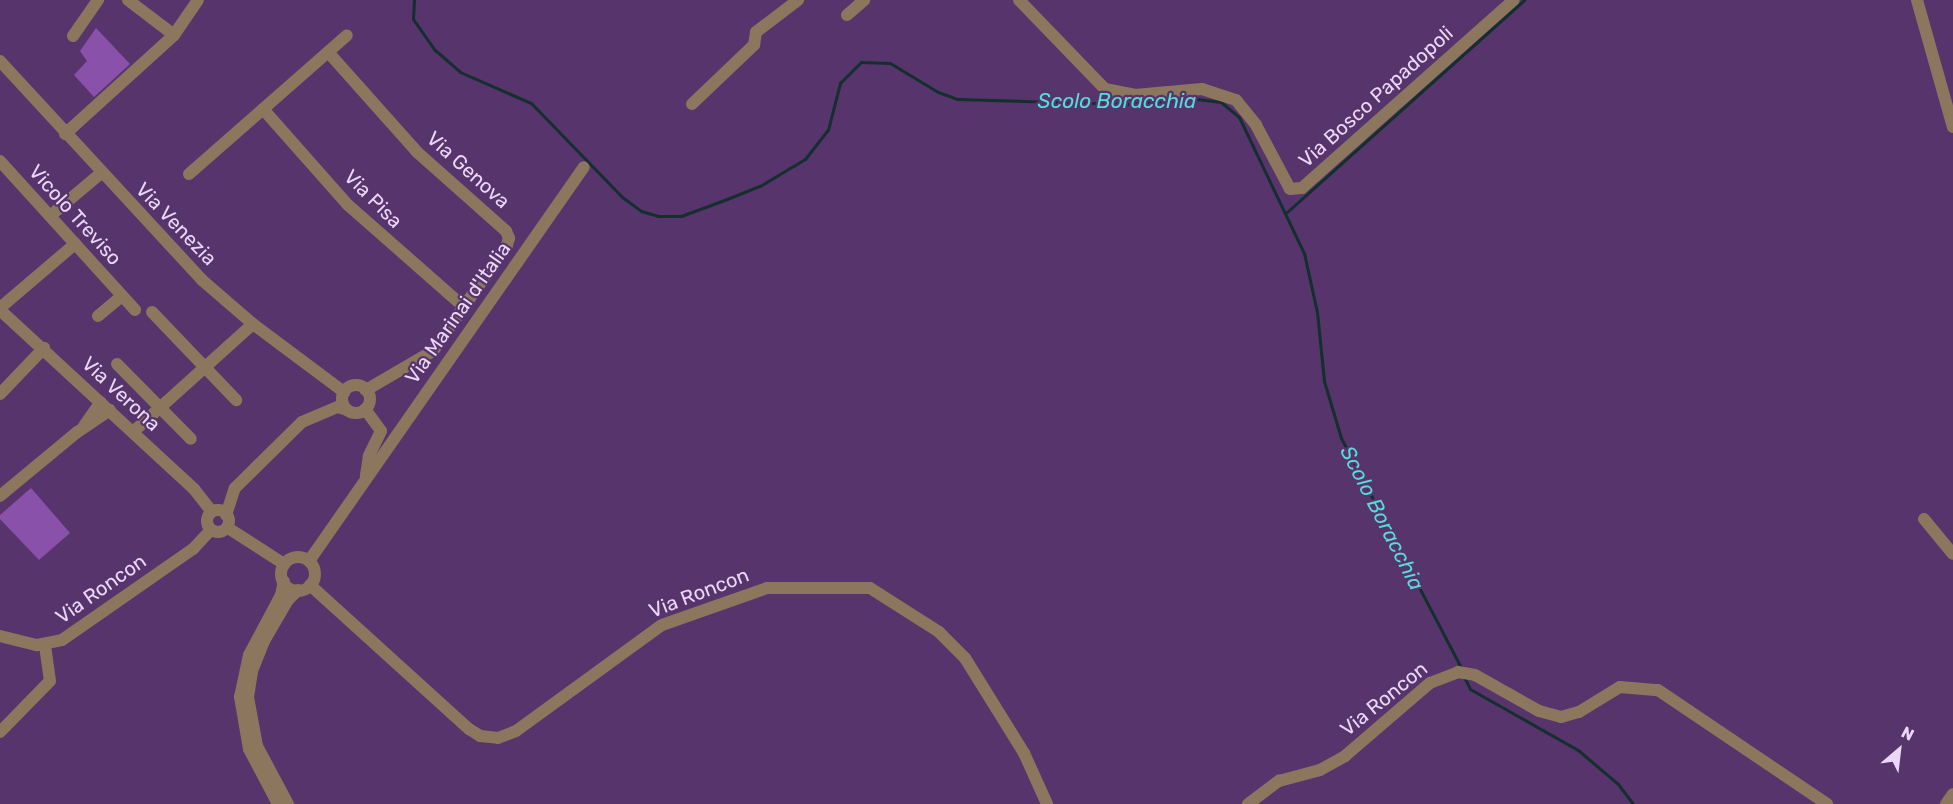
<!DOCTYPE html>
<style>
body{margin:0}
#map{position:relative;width:1953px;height:804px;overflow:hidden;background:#58346c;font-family:Rubik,sans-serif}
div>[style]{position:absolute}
.green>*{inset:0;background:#8a51ab}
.stream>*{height:3px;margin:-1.5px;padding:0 1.5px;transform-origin:1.5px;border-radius:1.5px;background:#132f2e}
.minor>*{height:12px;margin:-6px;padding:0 6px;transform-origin:6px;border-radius:6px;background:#8c775e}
.minor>.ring{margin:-6px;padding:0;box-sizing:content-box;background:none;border:12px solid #8c775e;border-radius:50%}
span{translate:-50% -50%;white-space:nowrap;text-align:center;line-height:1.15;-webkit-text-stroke:4.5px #58346c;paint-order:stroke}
.street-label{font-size:20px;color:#ebd7f8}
.water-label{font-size:21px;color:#52dfda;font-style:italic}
.north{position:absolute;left:1869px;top:720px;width:60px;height:60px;-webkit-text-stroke:4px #58346c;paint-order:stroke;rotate:28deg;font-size:16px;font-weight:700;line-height:24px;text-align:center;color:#ebd7f8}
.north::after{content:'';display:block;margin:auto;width:21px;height:27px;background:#ebd7f8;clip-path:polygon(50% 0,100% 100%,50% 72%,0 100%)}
</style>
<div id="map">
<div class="green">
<i style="clip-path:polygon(96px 28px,130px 64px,94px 97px,74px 75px,87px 61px,80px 51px)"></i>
<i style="clip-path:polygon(31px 488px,70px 533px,39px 560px,0 519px,0 515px)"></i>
</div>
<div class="stream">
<i style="left:414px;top:0;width:19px;rotate:93deg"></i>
<i style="left:413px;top:19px;width:38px;rotate:55deg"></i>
<i style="left:435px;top:50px;width:33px;rotate:41deg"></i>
<i style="left:460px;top:72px;width:77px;rotate:23.6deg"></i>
<i style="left:531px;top:103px;width:131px;rotate:45.9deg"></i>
<i style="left:622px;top:197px;width:24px;rotate:36deg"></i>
<i style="left:641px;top:211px;width:18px;rotate:16deg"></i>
<i style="left:658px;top:216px;width:23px"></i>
<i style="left:681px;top:216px;width:49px;rotate:-20.3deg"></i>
<i style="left:727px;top:199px;width:35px;rotate:-22deg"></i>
<i style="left:760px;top:186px;width:52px;rotate:-31deg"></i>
<i style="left:805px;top:159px;width:37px;rotate:-52deg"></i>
<i style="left:828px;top:130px;width:49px;rotate:-75.7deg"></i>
<i style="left:840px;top:83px;width:30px;rotate:-45deg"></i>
<i style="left:861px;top:62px;width:29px;rotate:2deg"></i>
<i style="left:890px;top:63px;width:56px;rotate:31.1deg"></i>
<i style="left:938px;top:92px;width:20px;rotate:20deg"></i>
<i style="left:957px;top:99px;width:169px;rotate:1.7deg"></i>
<i style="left:1126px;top:104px;width:71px;rotate:-4deg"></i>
<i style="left:1197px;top:99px;width:24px;rotate:7deg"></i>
<i style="left:1221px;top:102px;width:23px;rotate:40deg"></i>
<i style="left:1239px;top:117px;width:151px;rotate:64.5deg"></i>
<i style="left:1304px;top:253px;width:60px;rotate:77.6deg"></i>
<i style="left:1317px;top:312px;width:69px;rotate:84.2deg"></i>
<i style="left:1324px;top:381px;width:59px;rotate:73.4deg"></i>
<i style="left:1341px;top:438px;width:259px;rotate:62.4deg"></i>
<i style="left:1287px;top:212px;width:318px;rotate:-41.8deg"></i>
<i style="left:1464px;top:677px;width:13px;rotate:63deg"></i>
<i style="left:1470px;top:689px;width:124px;rotate:29.5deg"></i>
<i style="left:1578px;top:750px;width:52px;rotate:40.4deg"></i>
<i style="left:1618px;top:784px;width:25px;rotate:53deg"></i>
</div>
<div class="minor">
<i style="left:128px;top:0;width:58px;rotate:37.3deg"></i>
<i style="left:1019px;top:0;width:124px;rotate:46deg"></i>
<i style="left:1105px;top:89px;width:31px;rotate:11deg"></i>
<i style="left:1135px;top:95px;width:67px;rotate:-5.1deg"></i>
<i style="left:1202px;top:89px;width:36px;rotate:18deg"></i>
<i style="left:1236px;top:100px;width:32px;rotate:51deg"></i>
<i style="left:1256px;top:125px;width:72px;rotate:62deg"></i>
<i style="left:1290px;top:189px;width:12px;rotate:-5deg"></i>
<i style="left:1302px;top:188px;width:283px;rotate:-41.6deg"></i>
<i style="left:1917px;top:0;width:132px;rotate:74.2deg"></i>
<i style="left:847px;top:15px;width:23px;rotate:-41deg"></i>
<i style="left:73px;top:36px;width:44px;rotate:-55.2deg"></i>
<i style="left:328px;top:52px;width:134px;rotate:48.3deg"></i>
<i style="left:417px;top:152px;width:119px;rotate:41.6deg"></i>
<i style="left:506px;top:231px;width:8px;rotate:67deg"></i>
<i style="left:509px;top:238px;width:7px;rotate:106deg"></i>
<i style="left:507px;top:245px;width:129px;rotate:124.9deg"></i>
<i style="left:433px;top:351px;width:78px;rotate:149.8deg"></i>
<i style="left:0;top:61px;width:298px;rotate:47.3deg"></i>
<i style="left:202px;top:280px;width:67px;rotate:40.8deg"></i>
<i style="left:253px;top:324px;width:114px;rotate:36.8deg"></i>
<i style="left:692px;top:104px;width:86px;rotate:-43.6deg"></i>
<i style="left:754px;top:45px;width:13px;rotate:-81deg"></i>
<i style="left:756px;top:32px;width:53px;rotate:-37.3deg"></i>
<i style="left:263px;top:109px;width:128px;rotate:48.5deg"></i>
<i style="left:348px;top:205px;width:154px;rotate:41.3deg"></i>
<i style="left:65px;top:134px;width:147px;rotate:-42.2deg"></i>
<i style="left:174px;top:35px;width:42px;rotate:-55.6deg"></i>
<i style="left:0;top:161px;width:201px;rotate:47.8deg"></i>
<i style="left:189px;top:174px;width:210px;rotate:-41.3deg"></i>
<i style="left:50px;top:216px;width:67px;rotate:-40.1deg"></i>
<i style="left:0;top:308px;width:99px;rotate:-40.5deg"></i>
<i style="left:0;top:310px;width:264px;rotate:42.7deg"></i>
<i style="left:194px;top:489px;width:28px;rotate:52deg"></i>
<i style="left:152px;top:312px;width:122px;rotate:46.3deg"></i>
<i style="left:98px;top:316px;width:31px;rotate:-40deg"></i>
<i style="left:117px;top:364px;width:105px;rotate:45.4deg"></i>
<i class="ring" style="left:342px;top:385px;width:16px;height:16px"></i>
<i style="left:0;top:394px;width:64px;rotate:-46.3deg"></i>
<i style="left:365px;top:409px;width:27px;rotate:54deg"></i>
<i style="left:381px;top:431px;width:28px;rotate:116deg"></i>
<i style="left:369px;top:456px;width:20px;rotate:99deg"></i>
<i style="left:84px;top:426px;width:29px;rotate:-55deg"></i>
<i style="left:133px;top:432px;width:161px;rotate:-42deg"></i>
<i style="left:0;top:496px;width:99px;rotate:-39.7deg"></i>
<i style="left:76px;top:433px;width:41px;rotate:-34.1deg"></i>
<i class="ring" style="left:207px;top:510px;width:10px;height:10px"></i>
<i style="left:226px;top:515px;width:28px;rotate:-72deg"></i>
<i style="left:235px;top:488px;width:94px;rotate:-44.6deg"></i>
<i style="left:302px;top:422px;width:39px;rotate:-23deg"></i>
<i style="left:338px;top:407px;width:9px;rotate:18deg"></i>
<i style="left:1924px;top:519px;width:45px;rotate:50.4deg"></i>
<i style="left:228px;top:528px;width:67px;rotate:32.7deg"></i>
<i class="ring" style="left:281px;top:557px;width:22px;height:22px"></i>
<i style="left:309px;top:561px;width:480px;rotate:-55.1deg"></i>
<i style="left:310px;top:585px;width:215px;rotate:42.2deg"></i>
<i style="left:469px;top:729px;width:13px;rotate:32deg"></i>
<i style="left:480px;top:736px;width:18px;rotate:6deg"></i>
<i style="left:498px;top:738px;width:19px;rotate:-21deg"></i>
<i style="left:516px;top:731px;width:180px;rotate:-36deg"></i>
<i style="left:662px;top:625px;width:111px;rotate:-19.4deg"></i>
<i style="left:767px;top:588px;width:103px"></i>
<i style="left:870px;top:588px;width:82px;rotate:32.5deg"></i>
<i style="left:939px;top:632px;width:37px;rotate:45deg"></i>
<i style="left:965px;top:658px;width:112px;rotate:58.2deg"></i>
<i style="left:1024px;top:753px;width:56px;rotate:65.7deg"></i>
<i style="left:0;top:636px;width:38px;rotate:14deg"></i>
<i style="left:37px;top:645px;width:25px;rotate:-11deg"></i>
<i style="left:62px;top:640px;width:160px;rotate:-34.8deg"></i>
<i style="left:193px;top:549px;width:26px;rotate:-47deg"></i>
<i style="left:0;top:732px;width:71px;rotate:-45.6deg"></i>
<i style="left:50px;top:681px;width:35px;rotate:-98deg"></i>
<i style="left:278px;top:804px;width:62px;rotate:-117.8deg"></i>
<i style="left:249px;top:749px;width:53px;rotate:-99.8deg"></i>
<i style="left:240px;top:697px;width:43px;rotate:-77.9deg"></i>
<i style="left:249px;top:655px;width:68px;rotate:-61.9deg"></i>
<i style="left:281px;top:595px;width:14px;rotate:-78deg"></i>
<i style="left:288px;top:804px;width:66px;rotate:-118.1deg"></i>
<i style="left:257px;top:746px;width:50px;rotate:-100.4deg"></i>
<i style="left:248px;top:697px;width:26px;rotate:-81deg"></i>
<i style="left:252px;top:671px;width:32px;rotate:-68deg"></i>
<i style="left:264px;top:641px;width:48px;rotate:-59.7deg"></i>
<i style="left:288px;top:600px;width:14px;rotate:-45deg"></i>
<i style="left:1248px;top:804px;width:39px;rotate:-37deg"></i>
<i style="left:1279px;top:781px;width:42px;rotate:-15deg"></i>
<i style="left:1320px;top:770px;width:29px;rotate:-29deg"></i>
<i style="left:1345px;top:756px;width:112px;rotate:-40.7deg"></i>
<i style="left:1430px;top:683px;width:30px;rotate:-21deg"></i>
<i style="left:1458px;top:672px;width:17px;rotate:10deg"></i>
<i style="left:1475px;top:675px;width:73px;rotate:29.4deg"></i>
<i style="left:1539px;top:711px;width:23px;rotate:15deg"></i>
<i style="left:1561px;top:717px;width:19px;rotate:-16deg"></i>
<i style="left:1579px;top:712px;width:48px;rotate:-31.4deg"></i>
<i style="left:1620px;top:687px;width:38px;rotate:5deg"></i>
<i style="left:1658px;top:690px;width:204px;rotate:34deg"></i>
<i style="left:1946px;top:804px;width:12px;rotate:-55deg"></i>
</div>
<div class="street-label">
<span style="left:1376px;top:97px;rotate:-42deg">Via Bosco Papadopoli</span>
<span style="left:468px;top:170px;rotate:42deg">Via Genova</span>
<span style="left:373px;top:199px;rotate:45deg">Via Pisa</span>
<span style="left:75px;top:215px;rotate:48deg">Vicolo Treviso</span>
<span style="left:176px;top:224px;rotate:46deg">Via Venezia</span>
<span style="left:458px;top:313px;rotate:-55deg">Via Marinai d'Italia</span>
<span style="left:121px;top:394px;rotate:43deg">Via Verona</span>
<span style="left:101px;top:589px;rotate:-35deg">Via Roncon</span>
<span style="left:699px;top:593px;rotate:-21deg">Via Roncon</span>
<span style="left:1384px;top:699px;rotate:-39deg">Via Roncon</span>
</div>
<div class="water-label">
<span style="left:1117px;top:101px">Scolo Boracchia</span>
<span style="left:1382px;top:518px;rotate:63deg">Scolo Boracchia</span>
</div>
<div class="north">N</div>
</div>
